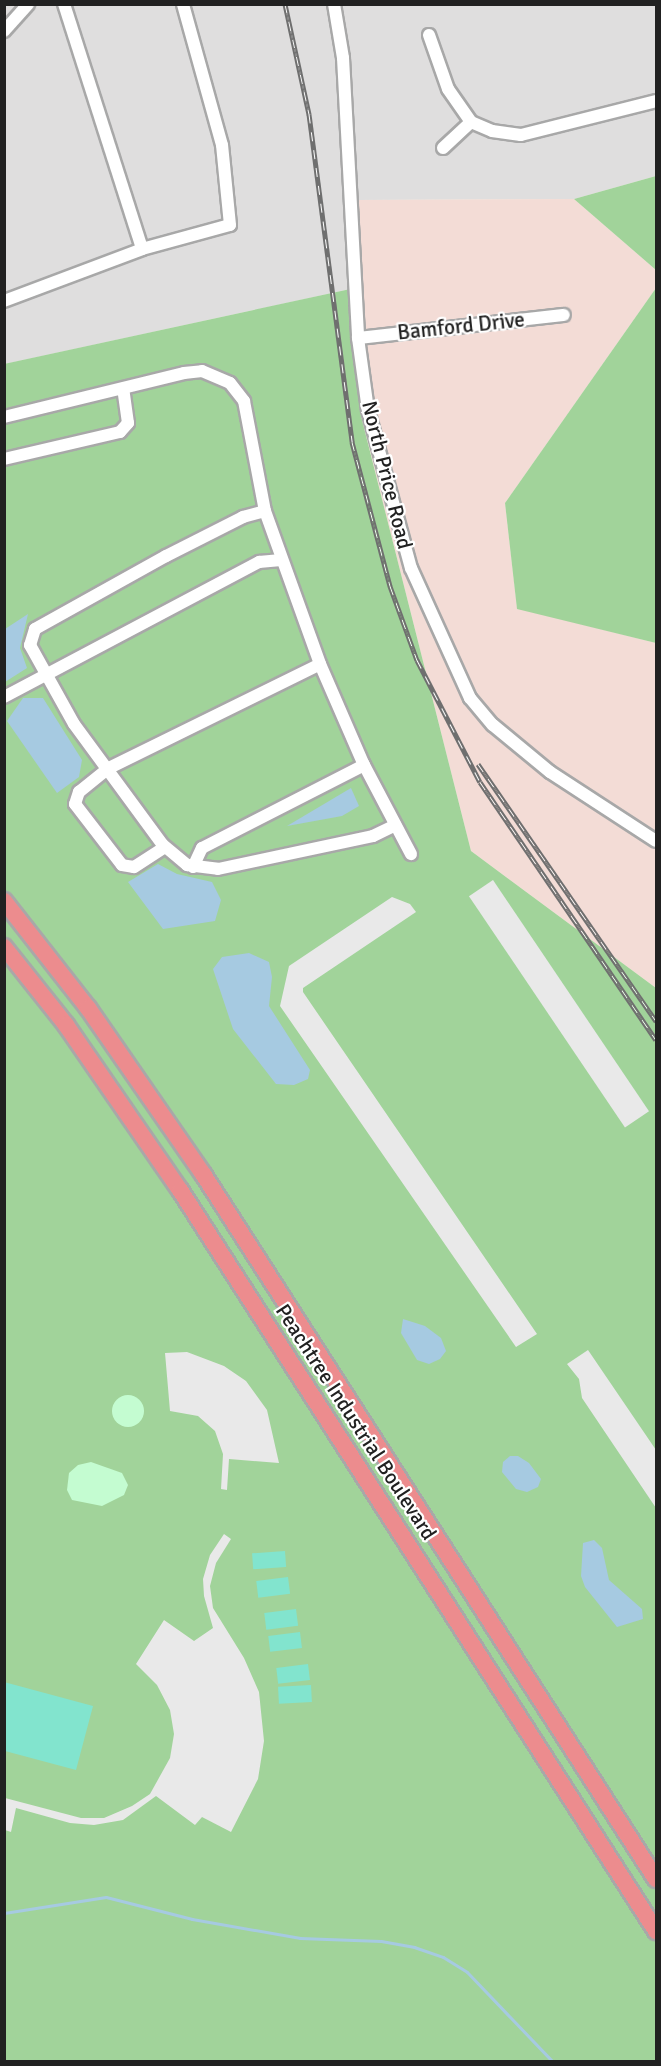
<!DOCTYPE html>
<style>
body{margin:0}
#map{position:relative;width:661px;height:2066px;overflow:hidden;background:#f2f0e7;font-family:Signika,sans-serif}
div>[style]{position:absolute}
.residential>*{inset:0;background:#dfdede}
.commercial>*{inset:0;background:#f3dcd6}
.forest>*{inset:0;background:#a1d39a}
.park>*{inset:0;background:#c4fcd1}
.round{border-radius:50%}
.pitch>*{inset:0;background:#82e4ce;transform-origin:0 0}
.parking>*{inset:0;background:#e9e9e9;transform-origin:0 0}
.water>*{inset:0;background:#a6cae1}
.stream>*{height:3px;margin:-1.5px;padding:0 1.5px;transform-origin:1.5px;border-radius:1.5px;background:#a6cae1}
.roads{filter:drop-shadow(2px 0 #a8a8a8) drop-shadow(-2px 0 #a8a8a8) drop-shadow(0 2px #a8a8a8) drop-shadow(0 -2px #a8a8a8)}
.minor>*{height:12px;margin:-6px;padding:0 6px;transform-origin:6px;border-radius:6px;background:#fff}
.highway>*{height:16px;margin:-8px;padding:0 8px;transform-origin:8px;border-radius:8px;background:#ec8c8e}
.rail>*{height:5px;margin-top:-2.5px;transform-origin:0;background:repeating-linear-gradient(90deg,#fff 0 9px,#6f6f6f 0 18px);box-sizing:border-box;border-block:2px solid #6f6f6f}
span{translate:-50% -50%;white-space:nowrap;text-align:center;line-height:1.15;-webkit-text-stroke:4.5px #fff;paint-order:stroke}
.street-label{font-size:21px;color:#212121}
.frame{position:absolute;inset:0;border:6px solid #212121;pointer-events:none}
</style>
<div id="map">
<div class="residential">
<i style="clip-path:polygon(4px 5px,656px 5px,656px 176px,574px 199px,358px 200px,355px 288px,5px 364px)"></i>
</div>
<div class="commercial">
<i style="clip-path:polygon(574px 199px,656px 270px,656px 288px,505px 503px,517px 608px,656px 643px,656px 988px,471px 851px,360px 412px,355px 288px,357px 200px)"></i>
</div>
<div class="forest">
<i style="clip-path:polygon(656px 176px,656px 270px,574px 199px)"></i>
<i style="clip-path:polygon(355px 288px,360px 412px,471px 851px,656px 988px,656px 2061px,5px 2061px,4px 364px)"></i>
<i style="clip-path:polygon(656px 288px,656px 643px,517px 609px,505px 503px)"></i>
</div>
<div class="park">
<i class="round" style="left:112px;top:1395px;width:32px;height:32px"></i>
<i style="clip-path:polygon(91px 1462px,122px 1473px,128px 1485px,124px 1495px,102px 1506px,72px 1500px,67px 1490px,69px 1473px,78px 1465px)"></i>
</div>
<div class="pitch">
<i style="left:285px;top:1551px;width:16px;height:33px;rotate:86deg"></i>
<i style="left:288px;top:1577px;width:17px;height:32px;rotate:83deg"></i>
<i style="left:296px;top:1609px;width:17px;height:32px;rotate:83deg"></i>
<i style="left:300px;top:1632px;width:16px;height:32px;rotate:83deg"></i>
<i style="left:308px;top:1664px;width:16px;height:32px;rotate:83deg"></i>
<i style="clip-path:polygon(4px 1682px,93px 1706px,76px 1770px,5px 1751px)"></i>
<i style="left:311px;top:1685px;width:17px;height:33px;rotate:87deg"></i>
</div>
<div class="parking">
<i style="left:493px;top:880px;width:279px;height:29px;rotate:56deg"></i>
<i style="clip-path:polygon(392px 897px,410px 904px,416px 912px,303px 988px,303px 992px,537px 1334px,516px 1347px,280px 1006px,289px 966px)"></i>
<i style="clip-path:polygon(588px 1350px,656px 1450px,656px 1508px,582px 1398px,579px 1379px,567px 1364px)"></i>
<i style="clip-path:polygon(187px 1352px,224px 1366px,246px 1381px,267px 1410px,279px 1463px,229px 1459px,227px 1490px,221px 1489px,223px 1454px,215px 1431px,198px 1416px,170px 1411px,165px 1353px)"></i>
<i style="clip-path:polygon(224px 1534px,231px 1539px,216px 1563px,210px 1586px,213px 1608px,244px 1658px,259px 1692px,264px 1741px,258px 1779px,231px 1832px,202px 1817px,195px 1825px,156px 1796px,123px 1820px,94px 1825px,70px 1823px,16px 1808px,11px 1832px,5px 1830px,5px 1798px,81px 1818px,104px 1818px,132px 1806px,150px 1794px,170px 1758px,174px 1734px,170px 1710px,157px 1685px,136px 1664px,164px 1620px,194px 1641px,213px 1628px,204px 1596px,203px 1579px,210px 1555px)"></i>
</div>
<div class="water">
<i style="clip-path:polygon(28px 614px,20px 648px,27px 668px,5px 682px,5px 629px)"></i>
<i style="clip-path:polygon(23px 698px,43px 698px,82px 760px,79px 777px,57px 793px,7px 721px)"></i>
<i style="clip-path:polygon(351px 788px,359px 806px,342px 816px,287px 826px)"></i>
<i style="clip-path:polygon(158px 864px,177px 874px,212px 882px,221px 900px,215px 921px,163px 929px,128px 882px)"></i>
<i style="clip-path:polygon(249px 953px,269px 962px,272px 977px,269px 1006px,310px 1070px,308px 1079px,294px 1085px,276px 1084px,233px 1029px,213px 969px,222px 957px)"></i>
<i style="clip-path:polygon(403px 1319px,425px 1326px,441px 1338px,446px 1351px,440px 1359px,429px 1364px,417px 1360px,401px 1333px)"></i>
<i style="clip-path:polygon(510px 1456px,518px 1456px,529px 1463px,541px 1479px,538px 1487px,527px 1492px,516px 1489px,502px 1472px,503px 1462px)"></i>
<i style="clip-path:polygon(594px 1540px,602px 1548px,609px 1580px,642px 1609px,643px 1619px,617px 1627px,585px 1587px,581px 1576px,583px 1543px)"></i>
</div>
<div class="stream">
<i style="left:4px;top:1913px;width:103px;rotate:-8.9deg"></i>
<i style="left:106px;top:1897px;width:89px;rotate:14.3deg"></i>
<i style="left:192px;top:1919px;width:110px;rotate:10deg"></i>
<i style="left:300px;top:1938px;width:81px;rotate:2.1deg"></i>
<i style="left:381px;top:1941px;width:34px;rotate:10deg"></i>
<i style="left:414px;top:1947px;width:31px;rotate:19deg"></i>
<i style="left:443px;top:1957px;width:28px;rotate:32deg"></i>
<i style="left:467px;top:1972px;width:124px;rotate:46.3deg"></i>
</div>
<div class="roads">
<div class="minor">
<i style="left:64px;top:4px;width:257px;rotate:72.3deg"></i>
<i style="left:334px;top:4px;width:55px;rotate:80.5deg"></i>
<i style="left:343px;top:58px;width:280px;rotate:86.9deg"></i>
<i style="left:358px;top:338px;width:73px;rotate:82.1deg"></i>
<i style="left:368px;top:410px;width:164px;rotate:74.8deg"></i>
<i style="left:411px;top:568px;width:143px;rotate:65.6deg"></i>
<i style="left:470px;top:698px;width:35px;rotate:50deg"></i>
<i style="left:493px;top:725px;width:74px;rotate:39.5deg"></i>
<i style="left:550px;top:772px;width:126px;rotate:33.1deg"></i>
<i style="left:4px;top:31px;width:36px;rotate:-48deg"></i>
<i style="left:429px;top:35px;width:57px;rotate:70.6deg"></i>
<i style="left:448px;top:89px;width:40px;rotate:55.1deg"></i>
<i style="left:471px;top:122px;width:23px;rotate:23deg"></i>
<i style="left:492px;top:131px;width:29px;rotate:8deg"></i>
<i style="left:521px;top:135px;width:139px;rotate:-14.1deg"></i>
<i style="left:443px;top:148px;width:38px;rotate:-43deg"></i>
<i style="left:4px;top:301px;width:147px;rotate:-20.6deg"></i>
<i style="left:142px;top:249px;width:91px;rotate:-15.3deg"></i>
<i style="left:230px;top:225px;width:80px;rotate:-95.7deg"></i>
<i style="left:222px;top:145px;width:146px;rotate:-105.5deg"></i>
<i style="left:358px;top:338px;width:207px;rotate:-6.4deg"></i>
<i style="left:4px;top:417px;width:185px;rotate:-13.7deg"></i>
<i style="left:184px;top:373px;width:18px;rotate:-6deg"></i>
<i style="left:202px;top:371px;width:30px;rotate:23deg"></i>
<i style="left:230px;top:383px;width:23px;rotate:52deg"></i>
<i style="left:244px;top:401px;width:112px;rotate:79.2deg"></i>
<i style="left:265px;top:511px;width:163px;rotate:70.2deg"></i>
<i style="left:320px;top:664px;width:108px;rotate:66.5deg"></i>
<i style="left:363px;top:763px;width:103px;rotate:62.2deg"></i>
<i style="left:4px;top:459px;width:119px;rotate:-13.1deg"></i>
<i style="left:120px;top:432px;width:12px;rotate:-48deg"></i>
<i style="left:128px;top:423px;width:35px;rotate:-98deg"></i>
<i style="left:265px;top:511px;width:23px;rotate:165deg"></i>
<i style="left:243px;top:517px;width:86px;rotate:153.1deg"></i>
<i style="left:166px;top:556px;width:150px;rotate:150.9deg"></i>
<i style="left:35px;top:629px;width:17px;rotate:107deg"></i>
<i style="left:30px;top:645px;width:90px;rotate:60.9deg"></i>
<i style="left:74px;top:724px;width:149px;rotate:53.7deg"></i>
<i style="left:162px;top:844px;width:33px;rotate:40deg"></i>
<i style="left:187px;top:865px;width:31px;rotate:7deg"></i>
<i style="left:218px;top:869px;width:158px;rotate:-12deg"></i>
<i style="left:373px;top:836px;width:25px;rotate:-26deg"></i>
<i style="left:4px;top:697px;width:289px;rotate:-27.9deg"></i>
<i style="left:259px;top:562px;width:22px;rotate:-5deg"></i>
<i style="left:165px;top:847px;width:37px;rotate:147deg"></i>
<i style="left:134px;top:867px;width:12px;rotate:-171deg"></i>
<i style="left:122px;top:865px;width:77px;rotate:-127.6deg"></i>
<i style="left:75px;top:804px;width:13px;rotate:-72deg"></i>
<i style="left:79px;top:792px;width:36px;rotate:-39deg"></i>
<i style="left:107px;top:769px;width:237px;rotate:-26.2deg"></i>
<i style="left:193px;top:867px;width:21px;rotate:-65deg"></i>
<i style="left:202px;top:848px;width:182px;rotate:-27.1deg"></i>
</div>
<div class="highway">
<i style="left:4px;top:901px;width:136px;rotate:51.9deg"></i>
<i style="left:88px;top:1008px;width:202px;rotate:55.3deg"></i>
<i style="left:203px;top:1174px;width:838px;rotate:57.28deg"></i>
<i style="left:4px;top:947px;width:100px;rotate:51.5deg"></i>
<i style="left:66px;top:1025px;width:201px;rotate:55.4deg"></i>
<i style="left:180px;top:1190px;width:881px;rotate:57.28deg"></i>
</div>
</div>
<div class="rail">
<i style="left:285px;top:4px;width:113px;rotate:77.7deg"></i>
<i style="left:309px;top:114px;width:331px;rotate:82.5deg"></i>
<i style="left:352px;top:442px;width:149px;rotate:75.2deg"></i>
<i style="left:390px;top:586px;width:79px;rotate:70deg"></i>
<i style="left:417px;top:660px;width:137px;rotate:62.7deg"></i>
<i style="left:480px;top:782px;width:312px;rotate:55.7deg"></i>
<i style="left:478px;top:764px;width:313px;rotate:55.3deg"></i>
</div>
<div class="street-label">
<span style="left:461px;top:326px;rotate:-6deg">Bamford Drive</span>
<span style="left:387px;top:475px;rotate:76deg">North Price Road</span>
<span style="left:356px;top:1422px;rotate:57deg">Peachtree Industrial Boulevard</span>
</div>
<div class="frame"></div>
</div>
